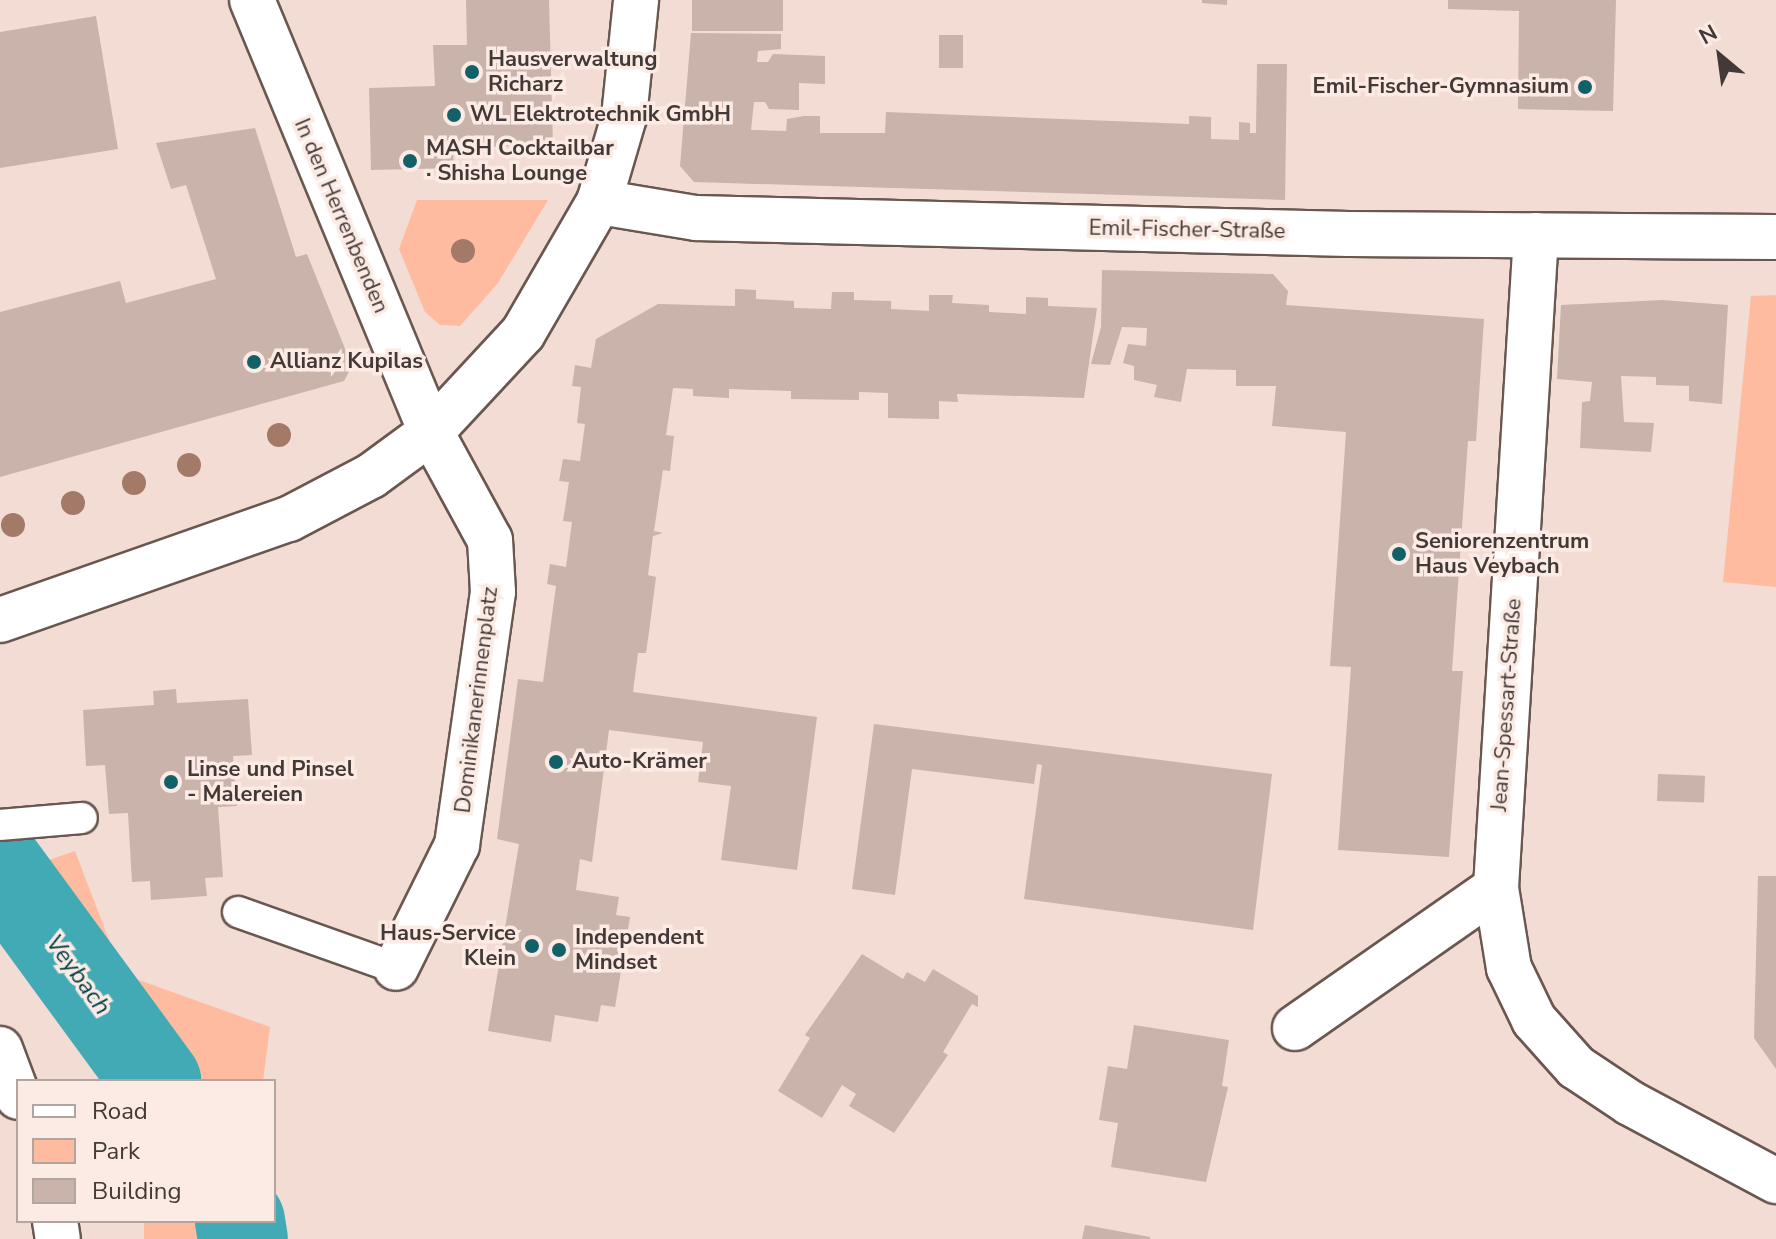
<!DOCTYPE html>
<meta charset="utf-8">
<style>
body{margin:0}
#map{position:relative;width:1776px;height:1239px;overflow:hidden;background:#f2dcd4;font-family:"Nunito Sans",sans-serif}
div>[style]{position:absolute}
.green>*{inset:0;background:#ffbba0;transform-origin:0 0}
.river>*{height:90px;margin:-45px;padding:0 45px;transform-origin:45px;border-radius:45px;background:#42aab5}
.building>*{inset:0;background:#c9b3ab;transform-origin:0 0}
.roads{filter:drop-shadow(2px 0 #695750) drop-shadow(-2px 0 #695750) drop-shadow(0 2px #695750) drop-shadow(0 -2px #695750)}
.lane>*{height:30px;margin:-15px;padding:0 15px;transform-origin:15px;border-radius:15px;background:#fff}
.street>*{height:44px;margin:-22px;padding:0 22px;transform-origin:22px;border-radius:22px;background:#fff}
.trees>*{width:24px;height:24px;margin:-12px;border-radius:50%;background:#a37a68}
.dots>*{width:22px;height:22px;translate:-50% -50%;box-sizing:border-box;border:4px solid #fcebe4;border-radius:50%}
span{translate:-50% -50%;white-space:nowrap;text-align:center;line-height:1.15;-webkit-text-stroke:7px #fcebe4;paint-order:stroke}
.poi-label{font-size:22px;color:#433a37;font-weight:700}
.left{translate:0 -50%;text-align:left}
.right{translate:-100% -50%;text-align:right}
.street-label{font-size:22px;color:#433a37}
.water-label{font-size:24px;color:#004147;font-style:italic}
.legend{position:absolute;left:16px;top:1079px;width:260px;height:144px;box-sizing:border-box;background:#fcebe4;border:2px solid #b2a49f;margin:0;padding:10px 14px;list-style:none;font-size:24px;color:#433a37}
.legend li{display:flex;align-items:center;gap:16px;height:40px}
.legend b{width:40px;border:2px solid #b2a49f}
.north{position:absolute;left:1680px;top:16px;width:80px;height:80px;-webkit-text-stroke:6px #fcebe4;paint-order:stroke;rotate:331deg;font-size:22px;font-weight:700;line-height:32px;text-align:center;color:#433a37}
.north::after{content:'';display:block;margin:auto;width:28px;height:36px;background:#433a37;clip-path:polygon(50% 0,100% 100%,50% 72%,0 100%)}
</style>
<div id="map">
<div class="green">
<i style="clip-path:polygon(417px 200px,548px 200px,498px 283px,460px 326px,440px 325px,425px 312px,399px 249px)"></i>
<i style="clip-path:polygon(1776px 295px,1776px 587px,1723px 582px,1751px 296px)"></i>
<i style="clip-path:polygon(75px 851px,122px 974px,270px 1027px,263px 1081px,103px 1081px,83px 1035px,0 910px,0 867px,13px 855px,49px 860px)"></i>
<i style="left:144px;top:1221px;width:123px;height:18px"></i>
</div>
<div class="river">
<i style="left:1px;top:869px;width:263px;rotate:53.8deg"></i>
<i style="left:240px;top:1221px;width:18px;rotate:81deg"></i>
</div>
<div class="building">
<i style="clip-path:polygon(466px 0,549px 0,553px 145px,453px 148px,454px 168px,371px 170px,369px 88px,435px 86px,433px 45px,467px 45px)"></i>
<i style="left:692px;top:0;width:91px;height:31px"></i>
<i style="clip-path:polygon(1202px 0,1227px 0,1227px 5px,1202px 3px)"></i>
<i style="clip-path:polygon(1448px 0,1616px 0,1613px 111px,1518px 109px,1519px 11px,1448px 9px)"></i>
<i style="clip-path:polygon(96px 16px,118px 149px,0 168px,0 32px)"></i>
<i style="clip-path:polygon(691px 33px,781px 34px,781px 49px,758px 51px,757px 62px,768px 62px,773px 54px,825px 56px,825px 84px,799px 83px,799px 110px,769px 109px,765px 102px,754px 102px,751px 130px,786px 131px,787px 119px,804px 116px,820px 116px,820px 133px,885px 133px,886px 112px,1189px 124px,1189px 116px,1211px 117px,1211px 139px,1239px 140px,1239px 122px,1250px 123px,1250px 133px,1256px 133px,1257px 64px,1287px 64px,1285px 200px,694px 182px,680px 166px)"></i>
<i style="left:939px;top:35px;width:24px;height:33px"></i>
<i style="clip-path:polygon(255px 128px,296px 257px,307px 254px,352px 366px,344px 381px,0 477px,0 312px,120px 281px,126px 303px,216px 279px,186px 185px,171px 189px,156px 143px)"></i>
<i style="clip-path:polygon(1102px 270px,1273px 274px,1288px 291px,1286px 305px,1484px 319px,1476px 441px,1468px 441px,1452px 671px,1463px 671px,1449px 857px,1338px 850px,1351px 667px,1330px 666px,1346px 432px,1272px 426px,1276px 386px,1236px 386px,1236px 370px,1187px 369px,1181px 402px,1154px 397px,1157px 385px,1134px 380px,1134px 366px,1123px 363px,1128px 344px,1146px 346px,1147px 328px,1122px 327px,1110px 365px,1091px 364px,1101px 327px)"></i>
<i style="clip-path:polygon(735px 289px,756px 290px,756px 299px,794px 301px,794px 308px,831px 309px,832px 292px,854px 292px,854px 300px,891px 301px,891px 309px,929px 311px,929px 295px,953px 295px,952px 303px,989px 305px,989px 312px,1026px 314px,1026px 297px,1048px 298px,1048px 306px,1097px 308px,1084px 398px,957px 394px,958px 402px,939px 401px,939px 419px,888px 418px,888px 393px,859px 392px,859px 400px,791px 399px,791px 391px,729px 389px,729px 398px,693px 396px,693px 389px,673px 388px,666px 435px,674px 436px,670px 471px,663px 470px,654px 531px,663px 533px,653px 536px,648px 575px,656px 577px,649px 632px,646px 653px,638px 653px,633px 692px,817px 717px,797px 870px,721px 860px,731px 786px,698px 782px,703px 742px,609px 730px,592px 862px,580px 859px,576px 890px,619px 897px,616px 915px,630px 917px,615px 1007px,601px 1005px,598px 1022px,555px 1015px,551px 1042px,488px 1031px,519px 844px,497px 839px,518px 679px,543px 682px,556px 586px,547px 584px,550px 564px,566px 567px,572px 522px,563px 521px,569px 482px,559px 481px,563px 459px,580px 461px,585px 424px,577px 423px,581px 387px,572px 386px,575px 365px,591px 368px,596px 339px,658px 304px,735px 306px)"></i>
<i style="clip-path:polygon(1662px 300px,1728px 305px,1722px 404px,1689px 401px,1689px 386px,1656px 385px,1656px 377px,1621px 376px,1624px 422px,1654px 423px,1651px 452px,1580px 448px,1582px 402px,1590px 401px,1592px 382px,1557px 379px,1561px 305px)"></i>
<i style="clip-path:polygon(176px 689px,177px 703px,248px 699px,252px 755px,233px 756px,237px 806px,218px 807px,223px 877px,205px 878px,207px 896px,151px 900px,150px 881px,132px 882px,128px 813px,109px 814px,105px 765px,86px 766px,83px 710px,154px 705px,153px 691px)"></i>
<i style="clip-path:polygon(874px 724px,1272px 774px,1253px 930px,1024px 899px,1042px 765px,1037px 764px,1034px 784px,912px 769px,895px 895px,852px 889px)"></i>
<i style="left:1658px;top:774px;width:47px;height:27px;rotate:2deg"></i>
<i style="clip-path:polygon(1758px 876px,1776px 876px,1776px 1069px,1754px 1038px)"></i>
<i style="clip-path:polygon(862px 954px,903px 979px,907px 972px,925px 982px,933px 969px,978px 996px,978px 1007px,972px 1004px,943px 1052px,948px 1055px,894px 1133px,849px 1106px,856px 1094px,842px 1085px,822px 1118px,778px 1091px,810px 1038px,805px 1035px)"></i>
<i style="clip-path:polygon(1134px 1025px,1229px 1040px,1222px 1086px,1228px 1087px,1206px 1182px,1111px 1167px,1118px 1123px,1099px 1120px,1108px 1066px,1127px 1069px)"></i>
<i style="clip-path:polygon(1085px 1225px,1150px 1237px,1150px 1239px,1082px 1239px)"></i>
</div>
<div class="roads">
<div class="lane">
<i style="left:0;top:825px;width:82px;rotate:-4.9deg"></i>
<i style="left:238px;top:912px;width:168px;rotate:19.5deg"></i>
</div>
<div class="street">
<i style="left:252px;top:0;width:468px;rotate:67.5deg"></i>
<i style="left:431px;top:432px;width:123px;rotate:61.4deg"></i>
<i style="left:490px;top:540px;width:52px;rotate:86.7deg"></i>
<i style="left:493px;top:592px;width:256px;rotate:98.1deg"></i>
<i style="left:457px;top:845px;width:137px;rotate:116.4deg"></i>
<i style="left:599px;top:202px;width:98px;rotate:9.4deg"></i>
<i style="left:696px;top:218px;width:653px;rotate:1.4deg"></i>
<i style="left:1349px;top:234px;width:427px;rotate:0.4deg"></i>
<i style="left:1536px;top:235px;width:654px;rotate:93.51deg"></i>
<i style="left:1496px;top:888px;width:81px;rotate:80.8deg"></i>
<i style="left:1509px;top:968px;width:58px;rotate:64.3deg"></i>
<i style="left:1534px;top:1020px;width:63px;rotate:48.2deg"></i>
<i style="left:1576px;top:1067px;width:65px;rotate:33.7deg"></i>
<i style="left:1630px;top:1103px;width:166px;rotate:28.1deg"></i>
<i style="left:0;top:620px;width:306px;rotate:-19.3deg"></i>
<i style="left:289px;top:519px;width:93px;rotate:-27.7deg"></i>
<i style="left:371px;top:476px;width:74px;rotate:-36.3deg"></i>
<i style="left:431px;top:432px;width:135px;rotate:-47.1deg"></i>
<i style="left:523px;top:333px;width:151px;rotate:-59.9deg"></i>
<i style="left:599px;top:202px;width:89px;rotate:-73.6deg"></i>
<i style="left:624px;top:117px;width:118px;rotate:-84.1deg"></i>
<i style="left:1295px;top:1028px;width:245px;rotate:-34.9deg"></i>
<i style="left:0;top:1049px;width:51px;rotate:69.4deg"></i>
<i style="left:55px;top:1221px;width:18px;rotate:81deg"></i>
</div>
</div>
<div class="trees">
<i style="left:463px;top:251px"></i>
<i style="left:279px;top:435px"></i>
<i style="left:189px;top:465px"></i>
<i style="left:134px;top:483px"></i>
<i style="left:73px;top:503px"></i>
<i style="left:13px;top:525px"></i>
</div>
<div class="dots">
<i style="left:472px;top:72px;background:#126169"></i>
<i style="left:1585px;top:87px;background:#126169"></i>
<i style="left:454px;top:115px;background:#126169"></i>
<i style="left:410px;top:161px;background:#126169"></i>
<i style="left:254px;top:362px;background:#126169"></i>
<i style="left:1399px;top:554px;background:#126169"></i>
<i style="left:556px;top:762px;background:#126169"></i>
<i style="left:171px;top:782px;background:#126169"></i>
<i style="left:532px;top:946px;background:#126169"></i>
<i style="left:559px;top:950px;background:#126169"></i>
</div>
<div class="poi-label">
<span class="left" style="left:488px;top:72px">Hausverwaltung<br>Richarz</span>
<span class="right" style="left:1569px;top:87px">Emil-Fischer-Gymnasium</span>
<span class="left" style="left:470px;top:115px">WL Elektrotechnik GmbH</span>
<span class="left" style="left:426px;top:161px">MASH Cocktailbar<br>· Shisha Lounge</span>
<span class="left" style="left:270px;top:362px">Allianz Kupilas</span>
<span class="left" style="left:1415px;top:554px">Seniorenzentrum<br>Haus Veybach</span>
<span class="left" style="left:572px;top:762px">Auto-Krämer</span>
<span class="left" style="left:187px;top:782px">Linse und Pinsel<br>- Malereien</span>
<span class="right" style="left:516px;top:946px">Haus-Service<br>Klein</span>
<span class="left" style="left:575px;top:950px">Independent<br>Mindset</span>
</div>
<div class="street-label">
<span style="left:341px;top:216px;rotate:67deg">In den Herrenbenden</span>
<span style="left:1187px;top:230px;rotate:1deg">Emil-Fischer-Straße</span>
<span style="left:477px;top:700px;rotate:-83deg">Dominikanerinnenplatz</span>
<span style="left:1507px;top:705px;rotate:-86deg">Jean-Spessart-Straße</span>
</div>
<div class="water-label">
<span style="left:78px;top:975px;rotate:54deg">Veybach</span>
</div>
<ul class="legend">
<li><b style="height:10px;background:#fff"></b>Road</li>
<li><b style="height:22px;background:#ffbba0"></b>Park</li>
<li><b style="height:22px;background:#c9b3ab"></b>Building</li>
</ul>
<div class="north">N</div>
</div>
